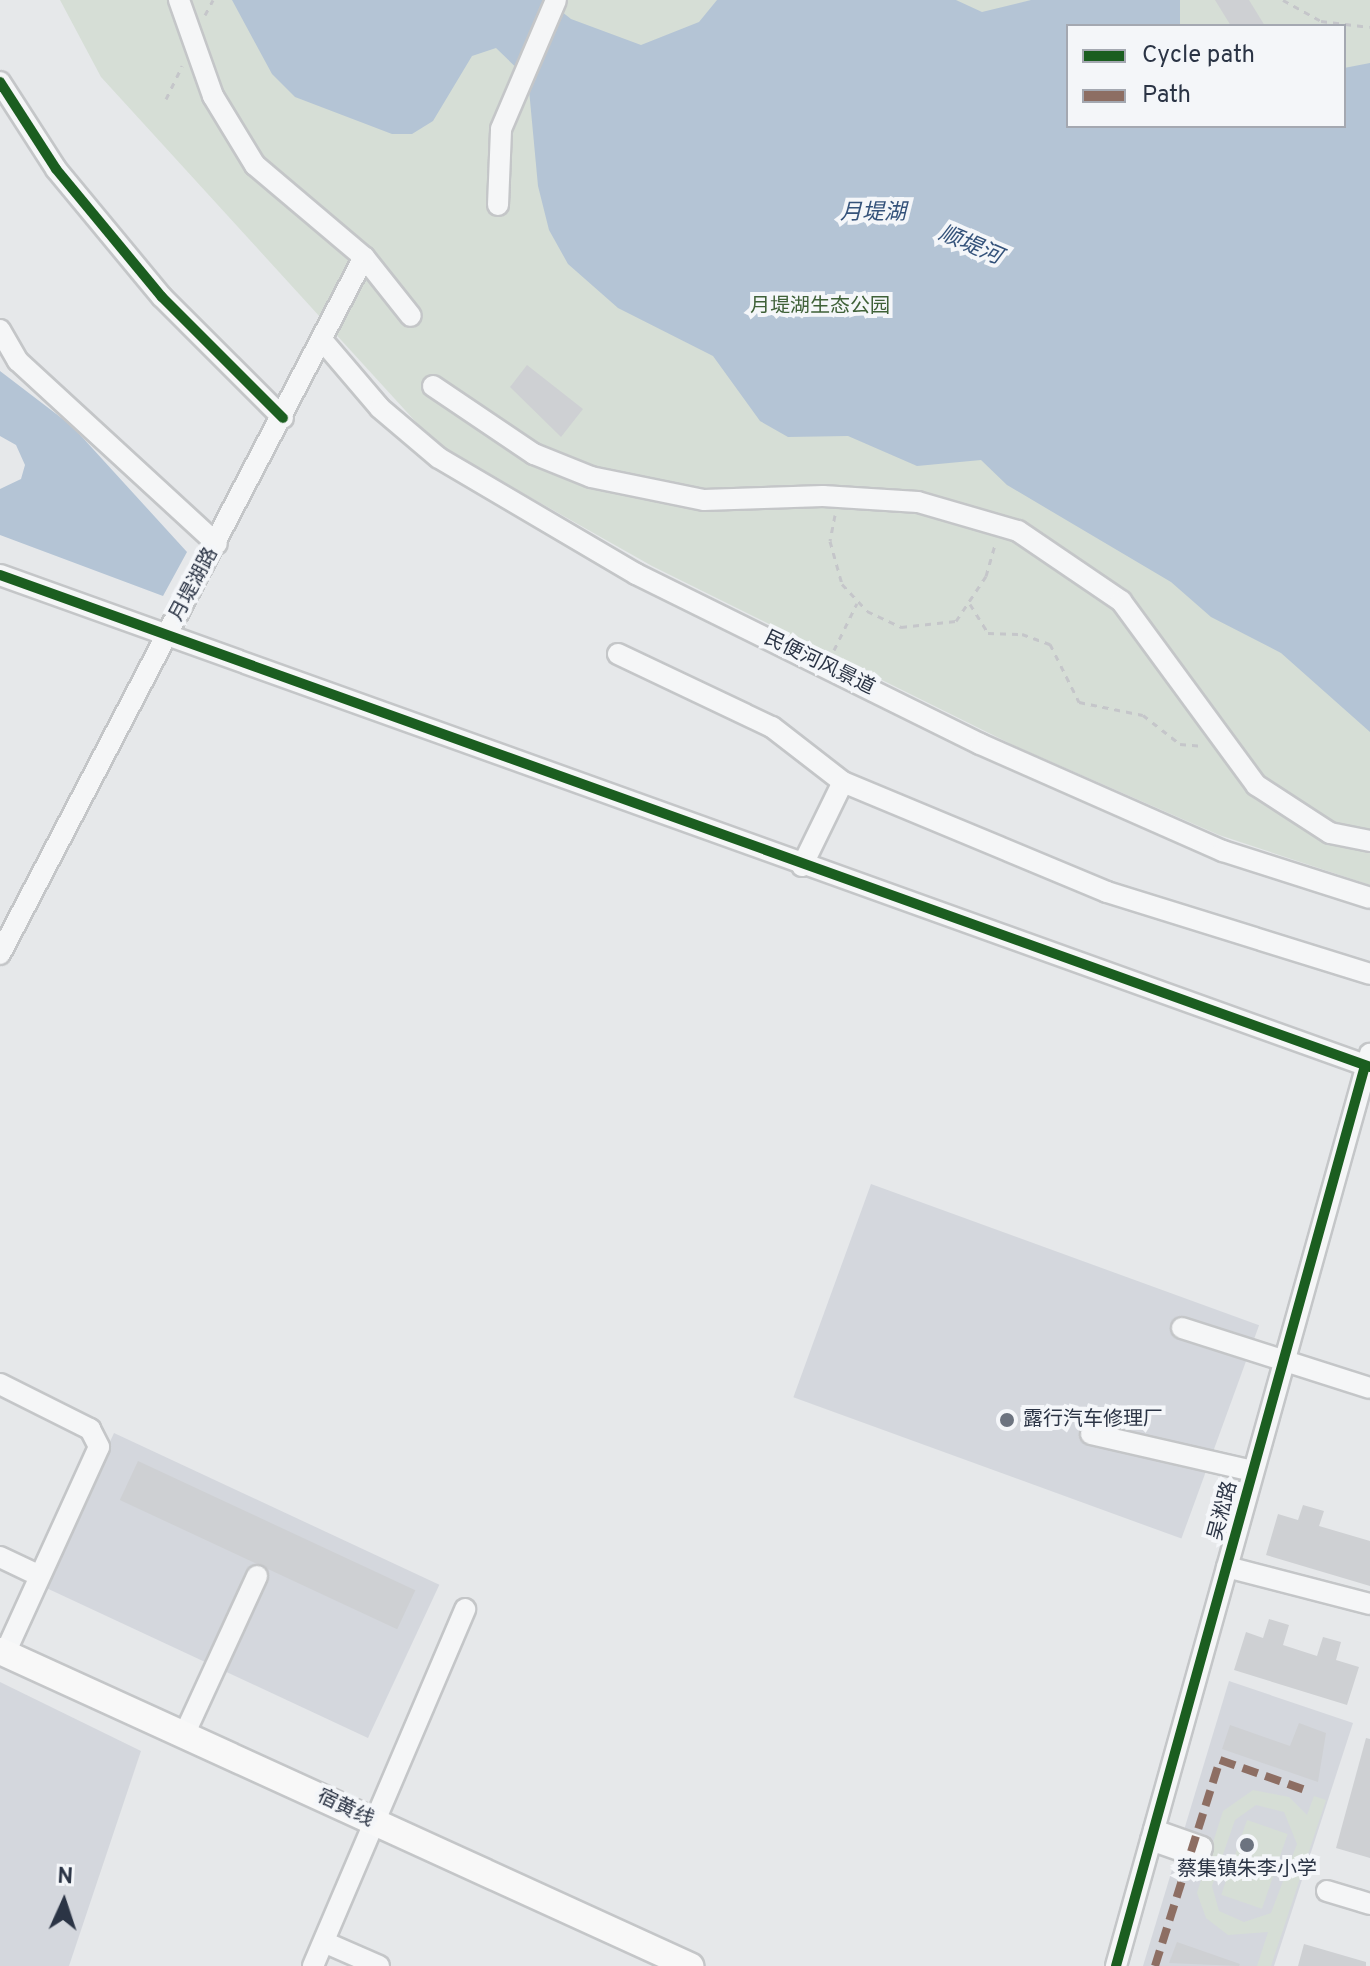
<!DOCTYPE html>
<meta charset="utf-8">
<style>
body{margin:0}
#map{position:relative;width:1370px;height:1966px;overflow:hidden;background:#e6e8ea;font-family:Overpass,"Noto Sans SC",sans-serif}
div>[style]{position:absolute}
.built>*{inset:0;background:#d4d7dd;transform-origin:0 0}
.green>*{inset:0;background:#d6ded6;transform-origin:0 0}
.water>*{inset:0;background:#b4c4d5}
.building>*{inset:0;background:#ced0d3;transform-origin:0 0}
.path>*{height:3px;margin-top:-1.5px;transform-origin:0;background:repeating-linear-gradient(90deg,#c5c6ca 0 6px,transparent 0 12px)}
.roads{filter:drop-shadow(2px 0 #c4c6c8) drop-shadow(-2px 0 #c4c6c8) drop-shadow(0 2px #c4c6c8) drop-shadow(0 -2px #c4c6c8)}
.minor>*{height:20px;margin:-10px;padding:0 10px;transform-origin:10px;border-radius:10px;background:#f5f6f7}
.major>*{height:26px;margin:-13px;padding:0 13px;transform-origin:13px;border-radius:13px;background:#f8f8f8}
.quiet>*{height:8px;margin-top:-4px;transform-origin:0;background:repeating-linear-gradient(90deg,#8d6e63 0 16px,transparent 0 24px)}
.cycleway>*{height:10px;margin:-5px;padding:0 5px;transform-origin:5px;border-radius:5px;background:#1b5e20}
.dots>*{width:22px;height:22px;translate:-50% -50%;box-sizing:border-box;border:4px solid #f4f6f9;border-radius:50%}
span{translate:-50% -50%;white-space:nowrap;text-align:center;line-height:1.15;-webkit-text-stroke:8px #f4f6f9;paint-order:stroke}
.park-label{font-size:20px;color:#3f6138}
.street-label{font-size:20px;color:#2b3445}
.poi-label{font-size:20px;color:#2b3445}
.left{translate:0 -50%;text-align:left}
.water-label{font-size:22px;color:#34527a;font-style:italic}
.legend{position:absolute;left:1066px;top:24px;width:280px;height:104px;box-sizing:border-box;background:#f4f6f9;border:2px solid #a4a8b1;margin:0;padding:10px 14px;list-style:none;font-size:24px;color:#2b3445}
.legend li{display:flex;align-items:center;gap:16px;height:40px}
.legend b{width:40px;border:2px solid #a4a8b1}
.north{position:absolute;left:24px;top:1862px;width:80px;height:80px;-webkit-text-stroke:6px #f4f6f9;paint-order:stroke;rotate:3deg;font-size:22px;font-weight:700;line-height:32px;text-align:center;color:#2b3445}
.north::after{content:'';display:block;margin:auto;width:28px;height:36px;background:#2b3445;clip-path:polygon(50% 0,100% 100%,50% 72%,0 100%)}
</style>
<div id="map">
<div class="built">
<i style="left:871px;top:1184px;width:413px;height:227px;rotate:20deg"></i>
<i style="left:114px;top:1433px;width:359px;height:169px;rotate:25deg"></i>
<i style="clip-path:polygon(1229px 1681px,1353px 1723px,1274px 1966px,1143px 1966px)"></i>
<i style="clip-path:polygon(0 1682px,141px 1751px,69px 1966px,0 1966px)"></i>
</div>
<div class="green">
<i style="clip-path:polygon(evenodd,60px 0,1370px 0,1370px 885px,1219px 835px,1015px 746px,652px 566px,436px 444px,101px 77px,60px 0,1068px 26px,1344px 26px,1344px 126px,1068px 126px,1068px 26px)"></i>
<i style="clip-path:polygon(evenodd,1253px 1790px,1289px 1797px,1307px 1815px,1314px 1796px,1326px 1800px,1271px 1966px,1257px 1966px,1268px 1932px,1228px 1935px,1206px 1918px,1197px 1893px,1223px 1811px,1253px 1790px,1256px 1805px,1284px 1812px,1297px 1844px,1271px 1913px,1244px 1922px,1219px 1911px,1212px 1886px,1235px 1820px,1256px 1805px)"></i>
<i style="left:1247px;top:1820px;width:43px;height:79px;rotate:19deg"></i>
</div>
<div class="water">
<i style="clip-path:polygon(232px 0,547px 0,571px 19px,641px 45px,699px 22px,717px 0,956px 0,982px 12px,1031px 0,1180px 0,1180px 26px,1068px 26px,1068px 126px,1344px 126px,1344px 68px,1370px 63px,1370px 732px,1281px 653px,1211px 617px,1171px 582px,1007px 485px,981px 460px,917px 466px,848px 436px,788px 437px,760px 421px,713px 356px,618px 308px,568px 264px,549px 230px,538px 186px,528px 79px,496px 48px,472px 56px,433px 121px,412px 134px,392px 134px,295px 97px,272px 74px)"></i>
<i style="clip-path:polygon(0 371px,72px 426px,187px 552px,163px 596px,0 535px,0 489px,21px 479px,25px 465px,16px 445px,0 436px)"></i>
</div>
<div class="building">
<i style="clip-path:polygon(1215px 0,1249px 0,1265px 26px,1231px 26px)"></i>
<i style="clip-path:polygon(527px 365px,583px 409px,561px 437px,510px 387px)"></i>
<i style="left:138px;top:1461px;width:306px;height:43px;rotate:25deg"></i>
<i style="clip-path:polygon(1303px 1505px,1324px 1511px,1319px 1526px,1370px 1541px,1370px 1586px,1266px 1555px,1278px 1514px,1298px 1520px)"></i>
<i style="clip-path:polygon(1269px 1619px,1289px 1625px,1283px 1645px,1317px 1656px,1323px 1637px,1341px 1642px,1336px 1660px,1359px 1667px,1347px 1705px,1234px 1670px,1246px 1632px,1263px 1638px)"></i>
<i style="clip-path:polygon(1299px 1723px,1326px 1733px,1318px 1782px,1222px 1749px,1230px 1725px,1290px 1746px)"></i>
<i style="clip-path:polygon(1366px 1738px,1370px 1739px,1370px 1858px,1336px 1848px)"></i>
<i style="clip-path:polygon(1177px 1942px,1240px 1964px,1239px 1966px,1169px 1963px)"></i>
<i style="clip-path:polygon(1304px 1944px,1366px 1962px,1366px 1966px,1298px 1966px)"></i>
</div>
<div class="path">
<i style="left:1283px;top:0;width:43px;rotate:28.9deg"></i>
<i style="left:1321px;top:21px;width:49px;rotate:7deg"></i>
<i style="left:205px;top:15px;width:17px;rotate:-62deg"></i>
<i style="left:166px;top:99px;width:37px;rotate:-64deg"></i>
<i style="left:835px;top:515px;width:26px;rotate:101deg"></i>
<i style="left:830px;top:541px;width:45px;rotate:74.4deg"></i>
<i style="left:842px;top:584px;width:37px;rotate:47deg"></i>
<i style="left:867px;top:611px;width:38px;rotate:25deg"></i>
<i style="left:901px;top:627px;width:55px;rotate:-6.2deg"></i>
<i style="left:956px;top:621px;width:54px;rotate:-56.3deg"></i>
<i style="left:986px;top:576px;width:35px;rotate:-74deg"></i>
<i style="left:970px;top:604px;width:34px;rotate:58deg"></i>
<i style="left:988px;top:633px;width:34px;rotate:2deg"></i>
<i style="left:1022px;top:634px;width:30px;rotate:20deg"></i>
<i style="left:1050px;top:644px;width:65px;rotate:63.4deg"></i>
<i style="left:1079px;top:702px;width:65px;rotate:11.5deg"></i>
<i style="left:1143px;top:715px;width:47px;rotate:38.1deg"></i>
<i style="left:1180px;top:744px;width:24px;rotate:5deg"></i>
<i style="left:834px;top:650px;width:52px;rotate:-63.9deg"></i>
</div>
<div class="roads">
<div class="minor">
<i style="left:179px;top:0;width:102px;rotate:70.5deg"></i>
<i style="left:213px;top:96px;width:81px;rotate:58.7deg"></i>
<i style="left:255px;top:165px;width:143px;rotate:40.2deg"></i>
<i style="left:364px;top:257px;width:75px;rotate:51.5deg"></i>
<i style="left:0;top:82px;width:103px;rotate:57.2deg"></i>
<i style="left:56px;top:169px;width:166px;rotate:50.4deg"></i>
<i style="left:162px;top:297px;width:171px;rotate:45deg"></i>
<i style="left:498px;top:205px;width:76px;rotate:-87.7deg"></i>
<i style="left:501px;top:129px;width:140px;rotate:-66.9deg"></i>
<i style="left:0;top:330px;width:36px;rotate:60deg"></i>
<i style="left:18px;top:361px;width:270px;rotate:42.6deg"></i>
<i style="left:322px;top:340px;width:89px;rotate:49.5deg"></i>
<i style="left:380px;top:408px;width:77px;rotate:40.3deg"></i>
<i style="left:439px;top:458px;width:229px;rotate:30.5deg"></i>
<i style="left:636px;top:574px;width:384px;rotate:26.3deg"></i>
<i style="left:980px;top:744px;width:266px;rotate:23.8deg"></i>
<i style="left:1223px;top:851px;width:154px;rotate:17.7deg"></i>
<i style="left:433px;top:386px;width:122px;rotate:34deg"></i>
<i style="left:534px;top:454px;width:61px;rotate:22deg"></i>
<i style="left:591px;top:477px;width:115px;rotate:11.5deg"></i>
<i style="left:704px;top:500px;width:119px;rotate:-1.9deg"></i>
<i style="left:823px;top:496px;width:95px;rotate:3.6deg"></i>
<i style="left:918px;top:502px;width:104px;rotate:16.2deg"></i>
<i style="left:1018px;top:531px;width:125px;rotate:34.2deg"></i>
<i style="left:1121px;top:601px;width:228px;rotate:53.7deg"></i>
<i style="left:1256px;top:785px;width:88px;rotate:33deg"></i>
<i style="left:1330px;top:833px;width:41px;rotate:11.3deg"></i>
<i style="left:0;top:575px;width:1456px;rotate:19.75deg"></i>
<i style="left:618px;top:654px;width:170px;rotate:25.4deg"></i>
<i style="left:772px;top:727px;width:90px;rotate:37.8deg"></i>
<i style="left:843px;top:782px;width:286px;rotate:22.6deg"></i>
<i style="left:1107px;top:892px;width:275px;rotate:17.3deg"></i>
<i style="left:802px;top:866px;width:93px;rotate:-64deg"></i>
<i style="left:0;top:954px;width:786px;rotate:-62.42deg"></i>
<i style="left:1182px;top:1328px;width:197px;rotate:17.7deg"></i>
<i style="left:0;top:1384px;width:101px;rotate:26.6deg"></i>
<i style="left:90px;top:1429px;width:20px;rotate:63deg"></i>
<i style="left:99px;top:1447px;width:226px;rotate:114.5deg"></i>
<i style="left:1091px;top:1434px;width:166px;rotate:12.9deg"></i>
<i style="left:0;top:1557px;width:44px;rotate:25.4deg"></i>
<i style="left:1227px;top:1567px;width:148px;rotate:14.5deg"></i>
<i style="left:184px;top:1735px;width:175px;rotate:-65.3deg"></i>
<i style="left:1151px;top:1840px;width:51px;rotate:19.5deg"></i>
<i style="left:1199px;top:1857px;width:10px;rotate:-73deg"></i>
<i style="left:1202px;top:1847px;width:51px;rotate:-160.5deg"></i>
<i style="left:1327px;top:1891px;width:45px;rotate:16.8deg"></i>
<i style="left:324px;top:1942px;width:60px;rotate:23.6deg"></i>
<i style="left:313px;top:1966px;width:388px;rotate:-66.9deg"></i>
<i style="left:1116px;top:1966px;width:947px;rotate:-74.44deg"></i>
</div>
<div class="major">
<i style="left:0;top:1651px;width:759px;rotate:24.54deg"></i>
</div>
</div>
<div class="quiet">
<i style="left:1155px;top:1966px;width:216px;rotate:-72.5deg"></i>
<i style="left:1220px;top:1760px;width:96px;rotate:19.4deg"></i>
</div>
<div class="cycleway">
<i style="left:0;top:82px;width:103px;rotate:57.2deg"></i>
<i style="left:56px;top:169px;width:166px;rotate:50.4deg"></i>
<i style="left:162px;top:297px;width:171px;rotate:45deg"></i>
<i style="left:0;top:575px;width:1456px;rotate:19.75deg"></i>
<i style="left:1116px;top:1966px;width:934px;rotate:-74.54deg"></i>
</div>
<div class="dots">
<i style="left:1007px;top:1420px;background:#6c737f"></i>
<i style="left:1247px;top:1845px;background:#6c737f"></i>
</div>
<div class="park-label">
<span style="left:820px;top:307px">月堤湖生态公园</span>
</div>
<div class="street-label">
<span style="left:195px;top:585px;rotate:-62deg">月堤湖路</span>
<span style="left:819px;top:664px;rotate:26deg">民便河风景道</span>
<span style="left:1224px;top:1511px;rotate:-75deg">吴淞路</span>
<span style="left:345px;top:1809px;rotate:25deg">宿黄线</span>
</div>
<div class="poi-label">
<span class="left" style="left:1023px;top:1420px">露行汽车修理厂</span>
<span style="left:1247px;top:1870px">蔡集镇朱李小学</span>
</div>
<div class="water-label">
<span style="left:873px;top:214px">月堤湖</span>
<span style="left:970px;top:246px;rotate:23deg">顺堤河</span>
</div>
<ul class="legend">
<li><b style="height:10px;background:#1b5e20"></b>Cycle path</li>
<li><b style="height:10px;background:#8d6e63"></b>Path</li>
</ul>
<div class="north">N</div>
</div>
